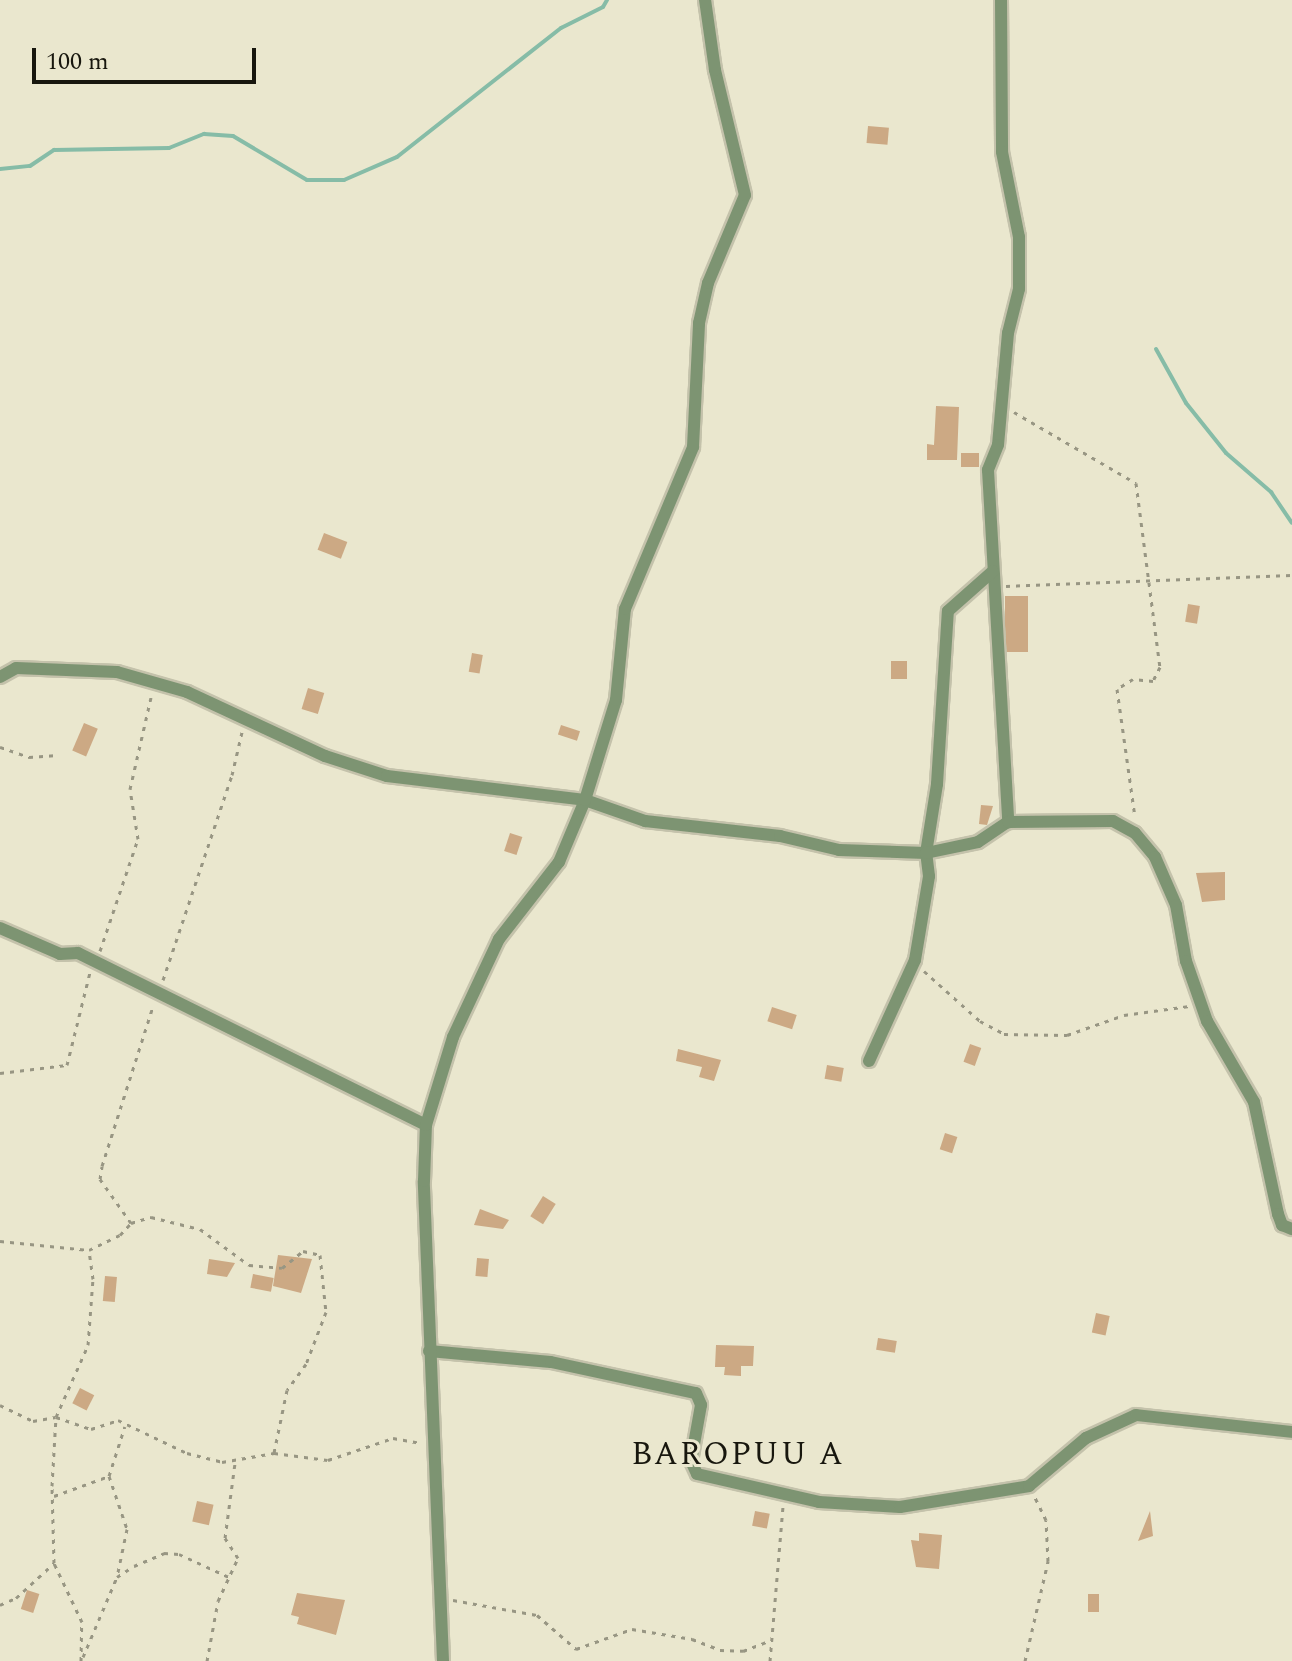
<!DOCTYPE html>
<style>
body{margin:0}
#map{position:relative;width:1292px;height:1661px;overflow:hidden;background:#eae7ce;font-family:Spectral,serif}
div>[style]{position:absolute}
.stream>*{height:4px;margin:-2px;padding:0 2px;transform-origin:2px;border-radius:2px;background:#86bca7}
.building>*{inset:0;background:#cca984;transform-origin:0 0}
.path>*{height:3px;margin-top:-1.5px;transform-origin:0;background:repeating-linear-gradient(90deg,#989683 0 4px,transparent 0 10px)}
.roads{filter:drop-shadow(2px 0 #c4c2ab) drop-shadow(-2px 0 #c4c2ab) drop-shadow(0 2px #c4c2ab) drop-shadow(0 -2px #c4c2ab)}
.street>*{height:12px;margin:-6px;padding:0 6px;transform-origin:6px;border-radius:6px;background:#7d9472}
span{translate:-50% -50%;white-space:nowrap;text-align:center;line-height:1.15;-webkit-text-stroke:6px #eae7ce;paint-order:stroke}
.quarter-label{font-size:32px;color:#18170e;letter-spacing:2px}
.scale{position:absolute;left:32px;top:48px;width:224px;height:36px;box-sizing:border-box;border:4px solid #18170e;border-top:0;padding-left:10px;font-size:24px;line-height:28px;white-space:nowrap;color:#18170e;-webkit-text-stroke:6px #eae7ce;paint-order:stroke}
</style>
<div id="map">
<div class="stream">
<i style="left:0;top:169px;width:30px;rotate:-6deg"></i>
<i style="left:30px;top:166px;width:29px;rotate:-34deg"></i>
<i style="left:54px;top:150px;width:115px;rotate:-1deg"></i>
<i style="left:169px;top:148px;width:38px;rotate:-22deg"></i>
<i style="left:204px;top:134px;width:29px;rotate:4deg"></i>
<i style="left:233px;top:136px;width:86px;rotate:30.7deg"></i>
<i style="left:307px;top:180px;width:37px"></i>
<i style="left:344px;top:180px;width:58px;rotate:-23.5deg"></i>
<i style="left:397px;top:157px;width:209px;rotate:-38.2deg"></i>
<i style="left:561px;top:28px;width:47px;rotate:-26.6deg"></i>
<i style="left:603px;top:7px;width:8px;rotate:-60deg"></i>
<i style="left:1156px;top:349px;width:62px;rotate:60.9deg"></i>
<i style="left:1186px;top:403px;width:64px;rotate:51.3deg"></i>
<i style="left:1226px;top:453px;width:60px;rotate:40.9deg"></i>
<i style="left:1271px;top:492px;width:37px;rotate:56deg"></i>
</div>
<div class="building">
<i style="left:868px;top:126px;width:21px;height:17px;rotate:5deg"></i>
<i style="clip-path:polygon(936px 406px,959px 407px,957px 460px,927px 460px,927px 444px,934px 445px)"></i>
<i style="left:979px;top:453px;width:14px;height:18px;rotate:90deg"></i>
<i style="left:324px;top:533px;width:25px;height:18px;rotate:21deg"></i>
<i style="left:1005px;top:596px;width:23px;height:56px"></i>
<i style="left:1188px;top:604px;width:12px;height:18px;rotate:9deg"></i>
<i style="left:472px;top:653px;width:11px;height:19px;rotate:10deg"></i>
<i style="left:891px;top:661px;width:16px;height:18px"></i>
<i style="left:308px;top:688px;width:17px;height:22px;rotate:17deg"></i>
<i style="left:84px;top:723px;width:15px;height:30px;rotate:23deg"></i>
<i style="left:561px;top:725px;width:20px;height:10px;rotate:18deg"></i>
<i style="clip-path:polygon(981px 805px,993px 806px,987px 825px,979px 824px)"></i>
<i style="left:510px;top:833px;width:13px;height:19px;rotate:18deg"></i>
<i style="clip-path:polygon(1225px 872px,1225px 900px,1202px 902px,1196px 873px)"></i>
<i style="left:772px;top:1007px;width:26px;height:15px;rotate:18deg"></i>
<i style="left:970px;top:1044px;width:12px;height:19px;rotate:20deg"></i>
<i style="clip-path:polygon(678px 1049px,721px 1060px,714px 1081px,699px 1077px,702px 1067px,676px 1061px)"></i>
<i style="left:827px;top:1065px;width:17px;height:14px;rotate:10deg"></i>
<i style="left:945px;top:1133px;width:13px;height:17px;rotate:18deg"></i>
<i style="left:543px;top:1196px;width:15px;height:24px;rotate:32deg"></i>
<i style="clip-path:polygon(480px 1209px,509px 1220px,503px 1229px,474px 1225px)"></i>
<i style="clip-path:polygon(278px 1255px,312px 1259px,301px 1293px,273px 1286px)"></i>
<i style="left:477px;top:1258px;width:12px;height:18px;rotate:5deg"></i>
<i style="clip-path:polygon(209px 1259px,235px 1263px,227px 1277px,207px 1274px)"></i>
<i style="left:253px;top:1274px;width:21px;height:14px;rotate:11deg"></i>
<i style="left:105px;top:1276px;width:12px;height:25px;rotate:5deg"></i>
<i style="left:1096px;top:1313px;width:14px;height:20px;rotate:12deg"></i>
<i style="left:878px;top:1338px;width:19px;height:12px;rotate:9deg"></i>
<i style="clip-path:polygon(716px 1345px,754px 1346px,753px 1366px,741px 1366px,741px 1376px,724px 1375px,725px 1367px,715px 1367px)"></i>
<i style="left:80px;top:1388px;width:16px;height:17px;rotate:27deg"></i>
<i style="left:197px;top:1501px;width:17px;height:21px;rotate:13deg"></i>
<i style="left:755px;top:1511px;width:15px;height:15px;rotate:11deg"></i>
<i style="clip-path:polygon(1150px 1511px,1153px 1536px,1138px 1541px)"></i>
<i style="clip-path:polygon(919px 1533px,942px 1535px,939px 1569px,916px 1567px,911px 1540px,919px 1541px)"></i>
<i style="left:27px;top:1590px;width:13px;height:20px;rotate:18deg"></i>
<i style="clip-path:polygon(297px 1593px,345px 1600px,336px 1635px,297px 1624px,299px 1617px,291px 1615px)"></i>
<i style="left:1088px;top:1594px;width:11px;height:18px"></i>
</div>
<div class="path">
<i style="left:1014px;top:412px;width:141px;rotate:30.2deg"></i>
<i style="left:1136px;top:483px;width:186px;rotate:82.6deg"></i>
<i style="left:1160px;top:667px;width:16px;rotate:117deg"></i>
<i style="left:1153px;top:681px;width:20px;rotate:-174deg"></i>
<i style="left:1133px;top:679px;width:19px;rotate:148deg"></i>
<i style="left:1117px;top:689px;width:129px;rotate:82deg"></i>
<i style="left:1006px;top:586px;width:286px;rotate:-2.2deg"></i>
<i style="left:0;top:747px;width:31px;rotate:19deg"></i>
<i style="left:29px;top:757px;width:29px;rotate:-4deg"></i>
<i style="left:100px;top:951px;width:118px;rotate:-71.3deg"></i>
<i style="left:138px;top:839px;width:51px;rotate:-99.1deg"></i>
<i style="left:130px;top:789px;width:94px;rotate:-77.1deg"></i>
<i style="left:924px;top:971px;width:75px;rotate:41.8deg"></i>
<i style="left:980px;top:1021px;width:27px;rotate:28deg"></i>
<i style="left:1004px;top:1034px;width:63px;rotate:0.9deg"></i>
<i style="left:1067px;top:1035px;width:60px;rotate:-19.3deg"></i>
<i style="left:1124px;top:1015px;width:66px;rotate:-7.9deg"></i>
<i style="left:163px;top:980px;width:216px;rotate:-71.4deg"></i>
<i style="left:232px;top:775px;width:44px;rotate:-76.9deg"></i>
<i style="left:0;top:1073px;width:67px;rotate:-6.8deg"></i>
<i style="left:67px;top:1065px;width:96px;rotate:-76.1deg"></i>
<i style="left:131px;top:1223px;width:54px;rotate:-125.2deg"></i>
<i style="left:100px;top:1179px;width:13px;rotate:-81deg"></i>
<i style="left:102px;top:1166px;width:168px;rotate:-72.3deg"></i>
<i style="left:0;top:1241px;width:89px;rotate:5.8deg"></i>
<i style="left:89px;top:1250px;width:34px;rotate:-26deg"></i>
<i style="left:120px;top:1235px;width:16px;rotate:-47deg"></i>
<i style="left:131px;top:1223px;width:21px;rotate:-17deg"></i>
<i style="left:151px;top:1217px;width:50px;rotate:13.8deg"></i>
<i style="left:200px;top:1229px;width:61px;rotate:36.3deg"></i>
<i style="left:249px;top:1265px;width:33px;rotate:5deg"></i>
<i style="left:282px;top:1268px;width:27px;rotate:-39deg"></i>
<i style="left:303px;top:1251px;width:17px;rotate:13deg"></i>
<i style="left:320px;top:1255px;width:57px;rotate:84deg"></i>
<i style="left:326px;top:1312px;width:56px;rotate:111deg"></i>
<i style="left:306px;top:1364px;width:32px;rotate:126deg"></i>
<i style="left:287px;top:1390px;width:64px;rotate:101.7deg"></i>
<i style="left:0;top:1405px;width:37px;rotate:26deg"></i>
<i style="left:33px;top:1421px;width:23px;rotate:-10deg"></i>
<i style="left:56px;top:1417px;width:37px;rotate:19deg"></i>
<i style="left:91px;top:1429px;width:28px;rotate:-18deg"></i>
<i style="left:118px;top:1420px;width:76px;rotate:25.6deg"></i>
<i style="left:187px;top:1453px;width:36px;rotate:14deg"></i>
<i style="left:222px;top:1462px;width:53px;rotate:-9.8deg"></i>
<i style="left:274px;top:1453px;width:54px;rotate:7.4deg"></i>
<i style="left:328px;top:1460px;width:69px;rotate:-18.7deg"></i>
<i style="left:393px;top:1438px;width:27px;rotate:10deg"></i>
<i style="left:109px;top:1476px;width:52px;rotate:-72.3deg"></i>
<i style="left:54px;top:1496px;width:59px;rotate:-20deg"></i>
<i style="left:109px;top:1476px;width:56px;rotate:71.2deg"></i>
<i style="left:127px;top:1529px;width:49px;rotate:101.8deg"></i>
<i style="left:453px;top:1600px;width:85px;rotate:10.1deg"></i>
<i style="left:537px;top:1615px;width:52px;rotate:41.1deg"></i>
<i style="left:576px;top:1649px;width:59px;rotate:-19.7deg"></i>
<i style="left:632px;top:1629px;width:61px;rotate:9.5deg"></i>
<i style="left:692px;top:1639px;width:30px;rotate:21deg"></i>
<i style="left:720px;top:1650px;width:23px;rotate:2deg"></i>
<i style="left:743px;top:1651px;width:28px;rotate:-21deg"></i>
<i style="left:0;top:1605px;width:17px;rotate:-24deg"></i>
<i style="left:16px;top:1598px;width:52px;rotate:-42.6deg"></i>
<i style="left:83px;top:1657px;width:87px;rotate:-67deg"></i>
<i style="left:117px;top:1577px;width:20px;rotate:-33deg"></i>
<i style="left:134px;top:1566px;width:33px;rotate:-23deg"></i>
<i style="left:164px;top:1553px;width:15px;rotate:4deg"></i>
<i style="left:179px;top:1554px;width:57px;rotate:24.8deg"></i>
<i style="left:81px;top:1661px;width:39px;rotate:-89deg"></i>
<i style="left:82px;top:1622px;width:65px;rotate:-115.4deg"></i>
<i style="left:54px;top:1563px;width:77px;rotate:-91.5deg"></i>
<i style="left:52px;top:1486px;width:69px;rotate:-86.7deg"></i>
<i style="left:56px;top:1417px;width:79px;rotate:-66deg"></i>
<i style="left:88px;top:1345px;width:66px;rotate:-85.7deg"></i>
<i style="left:93px;top:1279px;width:29px;rotate:-98deg"></i>
<i style="left:207px;top:1661px;width:61px;rotate:-79.6deg"></i>
<i style="left:218px;top:1601px;width:47px;rotate:-65.1deg"></i>
<i style="left:238px;top:1558px;width:24px;rotate:-123deg"></i>
<i style="left:225px;top:1538px;width:76px;rotate:-82.4deg"></i>
<i style="left:770px;top:1661px;width:155px;rotate:-85.2deg"></i>
<i style="left:1025px;top:1661px;width:103px;rotate:-77deg"></i>
<i style="left:1048px;top:1561px;width:41px;rotate:-92.8deg"></i>
<i style="left:1046px;top:1520px;width:25px;rotate:-116deg"></i>
</div>
<div class="roads">
<div class="street">
<i style="left:1001px;top:0;width:152px;rotate:89.6deg"></i>
<i style="left:1002px;top:152px;width:87px;rotate:78.7deg"></i>
<i style="left:1019px;top:237px;width:52px;rotate:90deg"></i>
<i style="left:1019px;top:289px;width:45px;rotate:104deg"></i>
<i style="left:1008px;top:333px;width:112px;rotate:95.1deg"></i>
<i style="left:998px;top:445px;width:27px;rotate:112deg"></i>
<i style="left:988px;top:470px;width:353px;rotate:86.7deg"></i>
<i style="left:0;top:677px;width:18px;rotate:-29deg"></i>
<i style="left:16px;top:668px;width:101px;rotate:2.3deg"></i>
<i style="left:117px;top:672px;width:73px;rotate:15.9deg"></i>
<i style="left:187px;top:692px;width:152px;rotate:24.9deg"></i>
<i style="left:325px;top:756px;width:65px;rotate:17.9deg"></i>
<i style="left:387px;top:776px;width:199px;rotate:6.9deg"></i>
<i style="left:585px;top:800px;width:64px;rotate:19.3deg"></i>
<i style="left:645px;top:821px;width:136px;rotate:6.3deg"></i>
<i style="left:780px;top:836px;width:61px;rotate:13.3deg"></i>
<i style="left:839px;top:850px;width:87px;rotate:2deg"></i>
<i style="left:926px;top:853px;width:70px;rotate:-80.9deg"></i>
<i style="left:937px;top:784px;width:173px;rotate:-86.4deg"></i>
<i style="left:948px;top:611px;width:60px;rotate:-41.6deg"></i>
<i style="left:0;top:928px;width:65px;rotate:23.4deg"></i>
<i style="left:60px;top:954px;width:18px;rotate:-3deg"></i>
<i style="left:78px;top:953px;width:388px;rotate:26.3deg"></i>
<i style="left:869px;top:1061px;width:111px;rotate:-65.5deg"></i>
<i style="left:915px;top:960px;width:85px;rotate:-80.5deg"></i>
<i style="left:929px;top:876px;width:23px;rotate:-97deg"></i>
<i style="left:926px;top:853px;width:53px;rotate:-11.9deg"></i>
<i style="left:978px;top:842px;width:36px;rotate:-34deg"></i>
<i style="left:1008px;top:822px;width:105px;rotate:-0.5deg"></i>
<i style="left:1113px;top:821px;width:25px;rotate:29deg"></i>
<i style="left:1135px;top:833px;width:31px;rotate:50deg"></i>
<i style="left:1155px;top:857px;width:52px;rotate:66.4deg"></i>
<i style="left:1176px;top:905px;width:57px;rotate:79.9deg"></i>
<i style="left:1186px;top:961px;width:64px;rotate:70.7deg"></i>
<i style="left:1207px;top:1021px;width:94px;rotate:59.9deg"></i>
<i style="left:1254px;top:1102px;width:115px;rotate:77.9deg"></i>
<i style="left:1278px;top:1214px;width:12px;rotate:70deg"></i>
<i style="left:1282px;top:1225px;width:11px;rotate:22deg"></i>
<i style="left:429px;top:1351px;width:122px;rotate:5.2deg"></i>
<i style="left:551px;top:1362px;width:148px;rotate:12.1deg"></i>
<i style="left:696px;top:1393px;width:13px;rotate:67deg"></i>
<i style="left:701px;top:1405px;width:57px;rotate:100.1deg"></i>
<i style="left:691px;top:1461px;width:14px;rotate:65deg"></i>
<i style="left:697px;top:1474px;width:125px;rotate:12.9deg"></i>
<i style="left:819px;top:1502px;width:81px;rotate:3.5deg"></i>
<i style="left:900px;top:1507px;width:131px;rotate:-9.2deg"></i>
<i style="left:1029px;top:1486px;width:75px;rotate:-40.1deg"></i>
<i style="left:1086px;top:1438px;width:55px;rotate:-24.7deg"></i>
<i style="left:1136px;top:1415px;width:157px;rotate:6.2deg"></i>
<i style="left:443px;top:1661px;width:480px;rotate:-92.3deg"></i>
<i style="left:424px;top:1181px;width:56px;rotate:-88deg"></i>
<i style="left:426px;top:1125px;width:92px;rotate:-72.9deg"></i>
<i style="left:453px;top:1037px;width:108px;rotate:-64.9deg"></i>
<i style="left:499px;top:939px;width:98px;rotate:-52.1deg"></i>
<i style="left:559px;top:862px;width:67px;rotate:-67.2deg"></i>
<i style="left:585px;top:800px;width:105px;rotate:-72.8deg"></i>
<i style="left:616px;top:700px;width:91px;rotate:-84.4deg"></i>
<i style="left:625px;top:609px;width:176px;rotate:-67.2deg"></i>
<i style="left:693px;top:447px;width:124px;rotate:-87.2deg"></i>
<i style="left:699px;top:323px;width:41px;rotate:-77.3deg"></i>
<i style="left:708px;top:283px;width:95px;rotate:-67.2deg"></i>
<i style="left:745px;top:195px;width:129px;rotate:-103.5deg"></i>
<i style="left:715px;top:70px;width:71px;rotate:-98.1deg"></i>
</div>
</div>
<div class="quarter-label">
<span style="left:738px;top:1455px">BAROPUU A</span>
</div>
<div class="scale">100 m</div>
</div>
